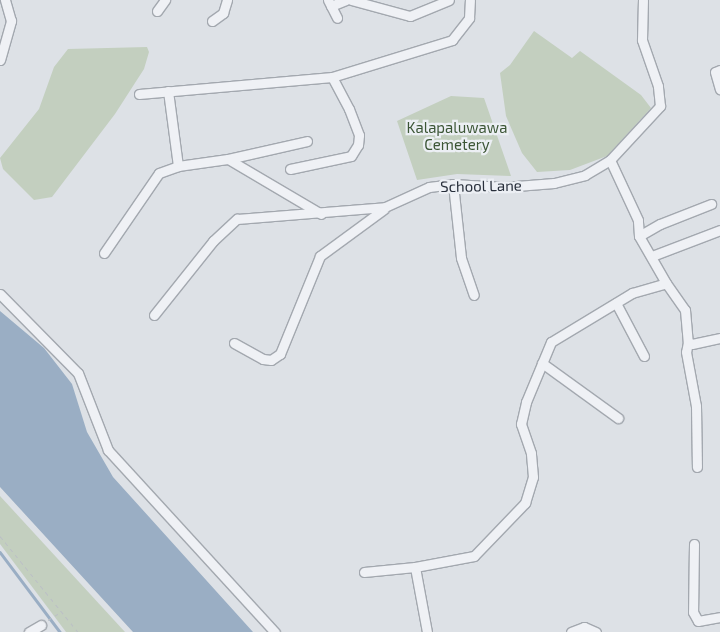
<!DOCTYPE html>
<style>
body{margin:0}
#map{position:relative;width:720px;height:632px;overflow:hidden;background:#dde1e6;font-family:"Exo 2",sans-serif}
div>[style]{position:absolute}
.green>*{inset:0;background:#c3cfbf}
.water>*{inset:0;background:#9aaec4}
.stream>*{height:2.5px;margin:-1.25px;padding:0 1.25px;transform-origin:1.25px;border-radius:1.25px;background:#9aaec4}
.path>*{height:1px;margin-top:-0.5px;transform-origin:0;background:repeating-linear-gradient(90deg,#bbbfc5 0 4px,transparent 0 8px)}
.roads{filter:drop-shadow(1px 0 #a3a8af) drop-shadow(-1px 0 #a3a8af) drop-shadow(0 1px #a3a8af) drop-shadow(0 -1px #a3a8af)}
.minor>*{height:9px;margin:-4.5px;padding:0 4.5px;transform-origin:4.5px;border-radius:4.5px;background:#eff1f5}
span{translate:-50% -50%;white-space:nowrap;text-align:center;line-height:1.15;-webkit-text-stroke:4.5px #eceff4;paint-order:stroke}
.park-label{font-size:15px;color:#3c5636}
.street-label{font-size:15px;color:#282f3b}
</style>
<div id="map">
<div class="green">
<i style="clip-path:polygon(534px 31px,572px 58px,580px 51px,641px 95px,651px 108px,607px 156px,570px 170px,537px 172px,522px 153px,506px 116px,500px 73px,510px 65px)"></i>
<i style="clip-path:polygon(147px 47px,149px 52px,144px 69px,115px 114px,52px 197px,34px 200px,3px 169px,0 158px,39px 109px,54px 67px,68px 49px)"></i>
<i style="clip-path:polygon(451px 96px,484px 98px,511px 176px,457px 174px,417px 180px,397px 121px)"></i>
<i style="clip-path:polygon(0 496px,125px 632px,66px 632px,0 544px)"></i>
</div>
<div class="water">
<i style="clip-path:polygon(0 311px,44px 348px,72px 384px,87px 432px,113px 477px,253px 632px,133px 632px,0 487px)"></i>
</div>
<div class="stream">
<i style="left:0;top:552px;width:100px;rotate:53.1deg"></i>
</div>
<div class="path">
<i style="left:0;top:536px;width:124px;rotate:50.9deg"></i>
<i style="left:48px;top:620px;width:15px;rotate:-32deg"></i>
</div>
<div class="roads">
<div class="minor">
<i style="left:328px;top:0;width:20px;rotate:63deg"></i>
<i style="left:351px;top:0;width:61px;rotate:15.2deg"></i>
<i style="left:410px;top:16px;width:42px;rotate:-22.3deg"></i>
<i style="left:331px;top:6px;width:16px;rotate:-22deg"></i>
<i style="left:157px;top:11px;width:14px;rotate:-54deg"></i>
<i style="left:212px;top:21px;width:14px;rotate:-36deg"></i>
<i style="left:223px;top:13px;width:14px;rotate:-73deg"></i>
<i style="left:0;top:60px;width:41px;rotate:-74.2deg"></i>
<i style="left:11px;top:21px;width:22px;rotate:-106deg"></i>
<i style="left:720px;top:70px;width:5px;rotate:158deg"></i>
<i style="left:715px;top:72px;width:18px;rotate:74deg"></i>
<i style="left:168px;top:91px;width:76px;rotate:82.4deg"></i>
<i style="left:139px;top:94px;width:194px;rotate:-5deg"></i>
<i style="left:332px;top:77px;width:126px;rotate:-17.1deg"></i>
<i style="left:452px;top:40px;width:28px;rotate:-52deg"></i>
<i style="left:469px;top:18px;width:18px;rotate:-87deg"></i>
<i style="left:228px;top:159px;width:108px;rotate:30.6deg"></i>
<i style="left:290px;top:169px;width:62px;rotate:-12deg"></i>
<i style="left:351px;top:156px;width:13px;rotate:-58deg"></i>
<i style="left:358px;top:145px;width:10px;rotate:-84deg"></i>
<i style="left:359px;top:135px;width:28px;rotate:-111deg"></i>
<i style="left:349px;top:109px;width:36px;rotate:-118deg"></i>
<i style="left:453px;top:184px;width:74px;rotate:83.8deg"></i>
<i style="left:461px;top:258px;width:39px;rotate:71deg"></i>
<i style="left:639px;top:236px;width:24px;rotate:-30deg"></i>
<i style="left:660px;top:224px;width:55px;rotate:-21.4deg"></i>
<i style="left:104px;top:253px;width:97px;rotate:-55.5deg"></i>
<i style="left:159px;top:173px;width:20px;rotate:-20deg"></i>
<i style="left:178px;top:166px;width:50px;rotate:-8deg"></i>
<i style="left:228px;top:159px;width:81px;rotate:-12.8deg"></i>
<i style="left:652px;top:256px;width:73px;rotate:-20.9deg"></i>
<i style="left:666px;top:283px;width:33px;rotate:55deg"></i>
<i style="left:685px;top:310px;width:32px;rotate:85deg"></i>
<i style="left:688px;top:342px;width:4px;rotate:27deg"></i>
<i style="left:692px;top:344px;width:29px;rotate:-12deg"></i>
<i style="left:0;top:294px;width:111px;rotate:45.4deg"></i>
<i style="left:78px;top:373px;width:83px;rotate:68.7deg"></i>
<i style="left:108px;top:450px;width:247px;rotate:47.5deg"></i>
<i style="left:616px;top:303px;width:60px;rotate:62.2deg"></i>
<i style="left:154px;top:315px;width:95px;rotate:-51.4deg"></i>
<i style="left:213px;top:241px;width:33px;rotate:-43deg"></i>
<i style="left:237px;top:219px;width:148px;rotate:-4.6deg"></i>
<i style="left:385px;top:207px;width:48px;rotate:-24.4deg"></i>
<i style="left:429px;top:187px;width:24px;rotate:-7deg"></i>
<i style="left:453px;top:184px;width:51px;rotate:3.4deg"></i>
<i style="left:504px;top:187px;width:50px;rotate:-4.6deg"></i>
<i style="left:554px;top:183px;width:32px;rotate:-14deg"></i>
<i style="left:585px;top:175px;width:29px;rotate:-31deg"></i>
<i style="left:610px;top:160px;width:74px;rotate:-47.2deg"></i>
<i style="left:660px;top:106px;width:20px;rotate:-96deg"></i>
<i style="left:658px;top:86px;width:49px;rotate:-109.2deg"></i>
<i style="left:642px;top:40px;width:40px;rotate:-88.6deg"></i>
<i style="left:688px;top:342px;width:10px;rotate:101deg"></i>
<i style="left:686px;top:352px;width:55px;rotate:79.5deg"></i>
<i style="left:696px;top:406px;width:61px;rotate:89.1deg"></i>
<i style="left:234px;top:343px;width:33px;rotate:29deg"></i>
<i style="left:263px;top:359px;width:8px;rotate:7deg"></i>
<i style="left:271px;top:360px;width:11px;rotate:-34deg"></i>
<i style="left:280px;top:354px;width:106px;rotate:-67.8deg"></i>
<i style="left:320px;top:256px;width:79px;rotate:-36.3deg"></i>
<i style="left:542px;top:363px;width:94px;rotate:35.9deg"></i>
<i style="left:694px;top:544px;width:68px;rotate:90.8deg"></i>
<i style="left:693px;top:612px;width:10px;rotate:61deg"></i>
<i style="left:698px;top:621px;width:22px;rotate:-10deg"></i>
<i style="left:364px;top:572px;width:51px;rotate:-5.6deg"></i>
<i style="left:29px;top:632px;width:14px;rotate:-30deg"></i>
<i style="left:427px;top:632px;width:66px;rotate:-100.5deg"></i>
<i style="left:415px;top:567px;width:60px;rotate:-10.6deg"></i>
<i style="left:474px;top:556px;width:74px;rotate:-46.1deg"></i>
<i style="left:525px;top:503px;width:27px;rotate:-73deg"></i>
<i style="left:533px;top:477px;width:24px;rotate:-95deg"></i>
<i style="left:531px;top:453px;width:31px;rotate:-109deg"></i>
<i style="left:521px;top:424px;width:23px;rotate:-77deg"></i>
<i style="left:526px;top:402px;width:65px;rotate:-67.4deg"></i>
<i style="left:551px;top:342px;width:95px;rotate:-31.2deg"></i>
<i style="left:632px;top:293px;width:35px;rotate:-16deg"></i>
<i style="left:666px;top:283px;width:54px;rotate:-119.9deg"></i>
<i style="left:639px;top:236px;width:16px;rotate:-94deg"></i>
<i style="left:638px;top:220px;width:66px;rotate:-115deg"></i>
<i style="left:571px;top:632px;width:14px;rotate:-21deg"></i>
<i style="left:584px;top:627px;width:13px;rotate:23deg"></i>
</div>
</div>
<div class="park-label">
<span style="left:457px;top:136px">Kalapaluwawa<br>Cemetery</span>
</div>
<div class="street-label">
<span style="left:481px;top:186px;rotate:-1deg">School Lane</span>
</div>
</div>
